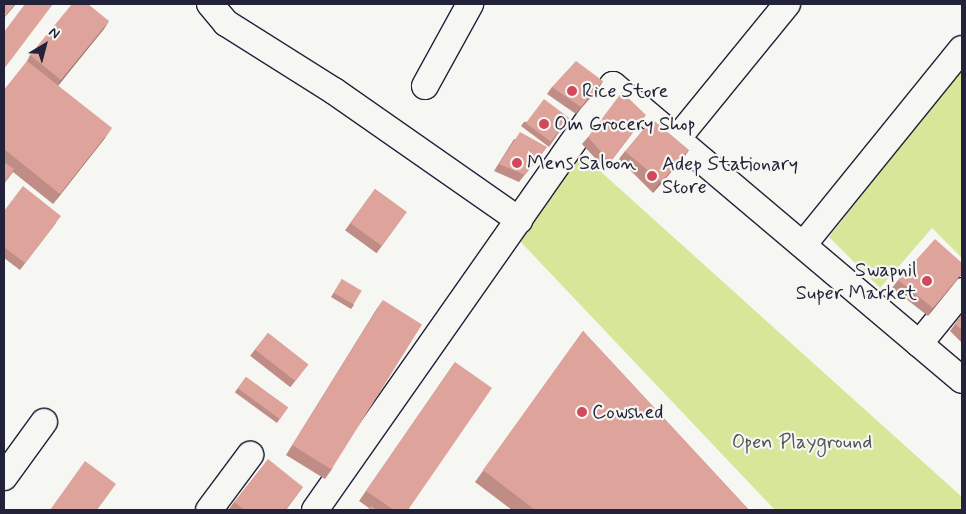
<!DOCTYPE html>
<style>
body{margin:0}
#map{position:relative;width:966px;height:514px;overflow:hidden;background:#f6f6f2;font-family:Mynerve,sans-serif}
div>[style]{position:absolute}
.green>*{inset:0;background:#d7e79a}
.roads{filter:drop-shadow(1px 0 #22223b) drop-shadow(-1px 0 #22223b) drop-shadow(0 1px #22223b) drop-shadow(0 -1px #22223b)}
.street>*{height:26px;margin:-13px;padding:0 13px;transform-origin:13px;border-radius:13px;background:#f6f6f2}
.wall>*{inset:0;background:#bf8d86;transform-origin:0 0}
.shaded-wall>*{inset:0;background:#9b736d}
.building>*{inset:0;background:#dea49c;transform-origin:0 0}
.dots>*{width:14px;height:14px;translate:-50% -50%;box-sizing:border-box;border:2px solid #f6f6f2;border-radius:50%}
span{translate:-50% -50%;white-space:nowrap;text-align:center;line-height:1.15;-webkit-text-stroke:4.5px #f6f6f2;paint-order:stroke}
.poi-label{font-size:20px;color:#22223b}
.left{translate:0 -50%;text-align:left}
.right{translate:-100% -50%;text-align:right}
.park-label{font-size:20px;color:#4f5353}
.frame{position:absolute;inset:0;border:5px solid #22223b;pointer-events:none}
.north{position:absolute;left:20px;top:20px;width:50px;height:50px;-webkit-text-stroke:4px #f6f6f2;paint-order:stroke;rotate:37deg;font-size:14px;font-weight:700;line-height:20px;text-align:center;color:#22223b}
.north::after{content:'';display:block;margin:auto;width:18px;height:22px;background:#22223b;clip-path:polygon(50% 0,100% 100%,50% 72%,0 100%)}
</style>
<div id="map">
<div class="green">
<i style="clip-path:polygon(962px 67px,962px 258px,932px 228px,880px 288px,829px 237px)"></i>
<i style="clip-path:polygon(580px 153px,962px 497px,962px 510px,775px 510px,518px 239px)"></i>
</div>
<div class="roads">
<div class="street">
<i style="left:210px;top:4px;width:25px;rotate:50deg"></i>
<i style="left:226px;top:23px;width:128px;rotate:32.2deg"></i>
<i style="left:334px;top:91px;width:226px;rotate:34.9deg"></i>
<i style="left:425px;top:86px;width:94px;rotate:-61.2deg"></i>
<i style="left:677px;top:139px;width:174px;rotate:-50.8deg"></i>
<i style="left:803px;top:245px;width:252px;rotate:-51deg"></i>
<i style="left:919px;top:344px;width:68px;rotate:-50.9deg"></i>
<i style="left:4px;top:477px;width:68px;rotate:-54deg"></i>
<i style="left:209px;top:510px;width:69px;rotate:-53.3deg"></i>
<i style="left:315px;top:510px;width:519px;rotate:-54.96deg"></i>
<i style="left:613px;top:85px;width:457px;rotate:40.2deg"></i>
</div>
</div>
<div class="wall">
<i style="clip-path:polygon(109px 21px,58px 86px,105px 138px,53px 204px,13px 172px,4px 184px,4px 90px,26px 63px,30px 55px)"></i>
<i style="clip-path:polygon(603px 81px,598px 89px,576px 114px,547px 94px,552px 87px)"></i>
<i style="clip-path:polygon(569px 118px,549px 147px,521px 126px,524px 122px)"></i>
<i style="clip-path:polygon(641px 122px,605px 169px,582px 144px,588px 137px)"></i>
<i style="clip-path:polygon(514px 139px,547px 147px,519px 182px,494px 171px)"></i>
<i style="clip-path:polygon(689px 150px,684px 157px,653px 193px,619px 159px,625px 151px)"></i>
<i style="left:375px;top:189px;width:39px;height:51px;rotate:36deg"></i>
<i style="clip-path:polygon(4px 211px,56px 223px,20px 270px,4px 258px)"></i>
<i style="clip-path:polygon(962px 273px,928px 316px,892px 288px,898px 280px)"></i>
<i style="clip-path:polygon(342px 279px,354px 305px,351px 309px,331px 297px)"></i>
<i style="clip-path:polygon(383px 300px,332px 469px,325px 479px,286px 455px,376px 310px)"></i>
<i style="clip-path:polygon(962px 314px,962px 343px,950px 331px)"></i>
<i style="clip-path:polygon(583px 331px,749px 510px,512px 510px,475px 482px)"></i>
<i style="left:268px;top:333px;width:51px;height:29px;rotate:38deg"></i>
<i style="clip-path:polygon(455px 362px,408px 510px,368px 510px,369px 508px,359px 501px)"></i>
<i style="left:246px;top:377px;width:52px;height:19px;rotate:36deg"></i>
<i style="clip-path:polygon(303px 487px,286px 510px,230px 510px,229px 509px,234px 502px)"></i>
</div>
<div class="shaded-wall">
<i style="clip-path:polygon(15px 4px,16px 4px,4px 18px,6px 14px)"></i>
<i style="clip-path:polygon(109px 21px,104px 29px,56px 88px,61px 80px)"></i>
<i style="clip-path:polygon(603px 81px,598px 89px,576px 114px,581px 107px)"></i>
<i style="clip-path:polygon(112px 128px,105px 138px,53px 204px,60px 194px)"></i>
<i style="clip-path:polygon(689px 150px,684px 157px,653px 193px,658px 185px)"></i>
<i style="clip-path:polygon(962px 273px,962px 274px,928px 316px,933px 308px)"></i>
</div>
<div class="building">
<i style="clip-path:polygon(4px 4px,15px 4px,6px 14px,4px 12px)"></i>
<i style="clip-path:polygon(25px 4px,53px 4px,4px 69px,4px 32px)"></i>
<i style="clip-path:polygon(72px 4px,88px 4px,109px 21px,61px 80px,30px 55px)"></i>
<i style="clip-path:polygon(27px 61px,112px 128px,60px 194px,4px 149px,4px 90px)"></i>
<i style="clip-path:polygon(576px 61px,603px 81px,581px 107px,552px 87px)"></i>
<i style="clip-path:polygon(622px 92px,646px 115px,610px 162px,588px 137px)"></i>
<i style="left:544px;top:99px;width:31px;height:30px;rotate:37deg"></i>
<i style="left:652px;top:119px;width:48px;height:42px;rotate:40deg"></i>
<i style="clip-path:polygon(520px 132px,547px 147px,525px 175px,499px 164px)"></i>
<i style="clip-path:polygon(4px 162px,14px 169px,4px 183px)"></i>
<i style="clip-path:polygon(23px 186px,61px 216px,25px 263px,4px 247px,4px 211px)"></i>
<i style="left:375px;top:189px;width:39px;height:42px;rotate:36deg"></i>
<i style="clip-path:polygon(935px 239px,962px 263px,962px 273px,933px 308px,898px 280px)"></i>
<i style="left:342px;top:279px;width:23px;height:16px;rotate:31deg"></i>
<i style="left:383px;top:300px;width:46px;height:171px;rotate:32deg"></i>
<i style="clip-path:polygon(962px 314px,962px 330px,955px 324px)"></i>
<i style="clip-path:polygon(583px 331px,749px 510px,535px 510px,483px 470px)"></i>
<i style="left:268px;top:333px;width:51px;height:21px;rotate:38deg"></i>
<i style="clip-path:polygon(455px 362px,492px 388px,408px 510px,394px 510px,366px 491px)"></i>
<i style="left:246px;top:377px;width:52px;height:14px;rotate:36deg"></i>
<i style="clip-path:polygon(268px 459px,303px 487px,285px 510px,245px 510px,234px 502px)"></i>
<i style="clip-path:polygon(85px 461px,116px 484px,97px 510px,50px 510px)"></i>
<i style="clip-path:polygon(371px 506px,377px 510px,368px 510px)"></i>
</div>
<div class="dots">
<i style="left:572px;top:91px;background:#d1495b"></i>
<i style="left:544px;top:124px;background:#d1495b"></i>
<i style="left:517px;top:163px;background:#d1495b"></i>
<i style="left:652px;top:176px;background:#d1495b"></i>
<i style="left:927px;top:281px;background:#d1495b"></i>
<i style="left:582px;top:412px;background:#d1495b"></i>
</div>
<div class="poi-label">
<span class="left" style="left:582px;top:91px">Rice Store</span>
<span class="left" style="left:554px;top:124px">Om Grocery Shop</span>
<span class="left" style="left:527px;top:163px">Mens Saloon</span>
<span class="left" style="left:662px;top:176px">Adep Stationary<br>Store</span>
<span class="right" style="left:917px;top:282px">Swapnil<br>Super Market</span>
<span class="left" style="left:592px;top:412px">Cowshed</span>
</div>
<div class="park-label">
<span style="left:802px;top:442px">Open Playground</span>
</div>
<div class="frame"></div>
<div class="north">N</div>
</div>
